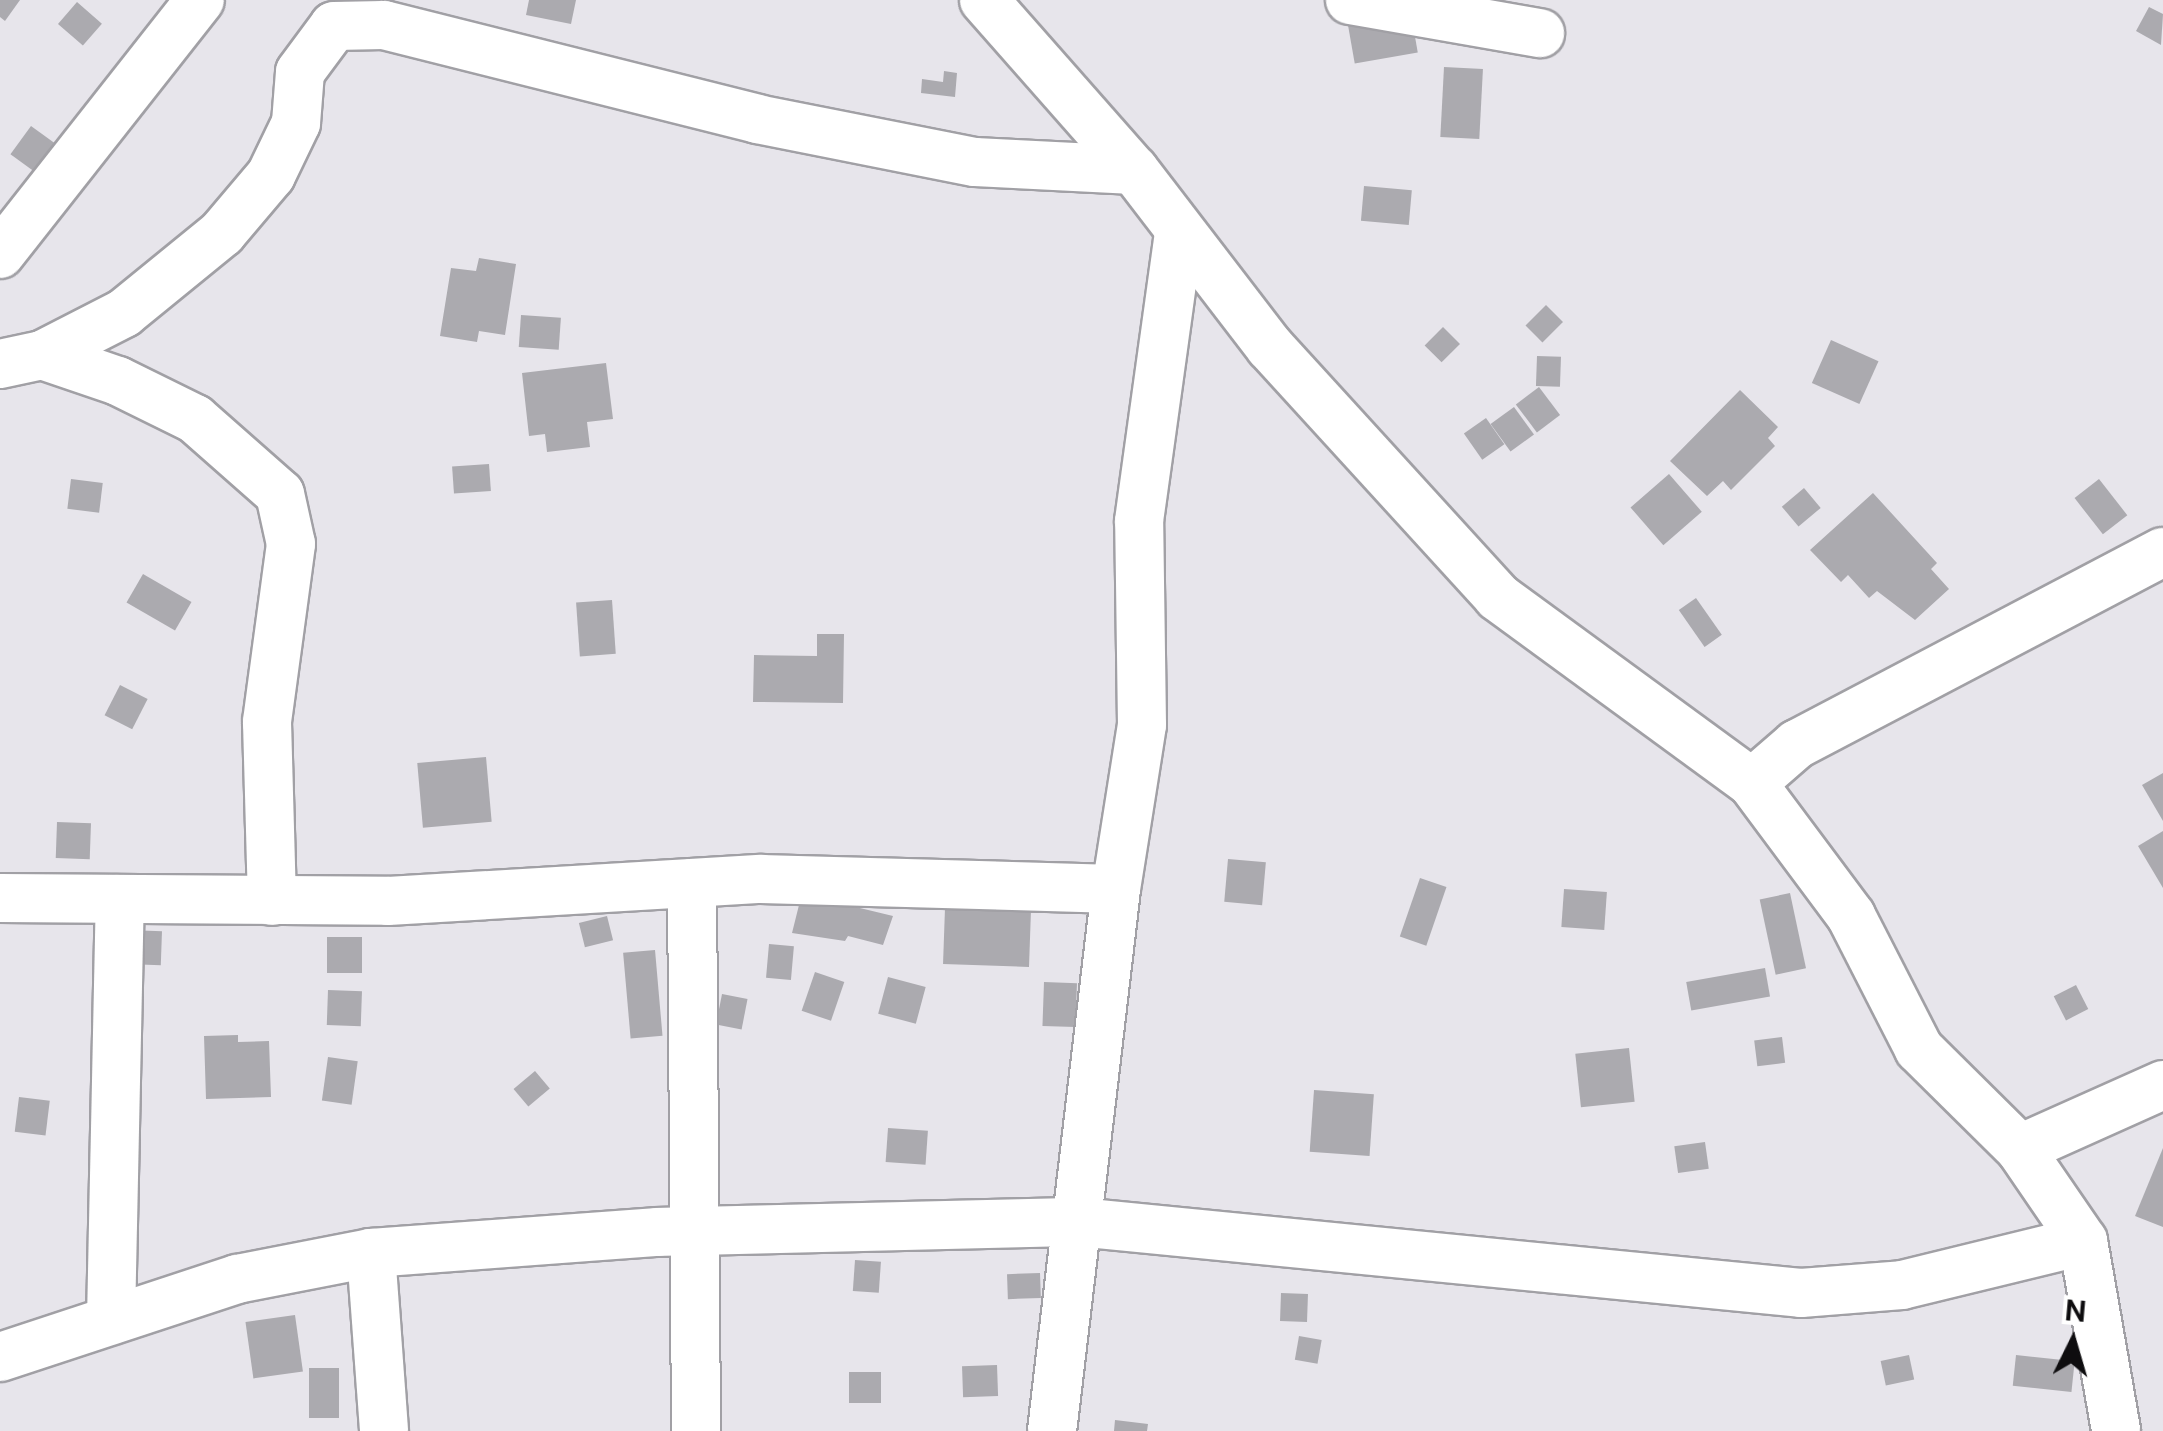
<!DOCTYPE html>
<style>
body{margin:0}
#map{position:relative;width:2163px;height:1431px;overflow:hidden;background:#e7e5eb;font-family:"Public Sans",sans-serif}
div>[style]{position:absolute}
.building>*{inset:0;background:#abaaaf;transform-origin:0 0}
.roads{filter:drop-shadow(2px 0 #a1a0a5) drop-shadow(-2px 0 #a1a0a5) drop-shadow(0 2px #a1a0a5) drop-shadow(0 -2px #a1a0a5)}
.street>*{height:48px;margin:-24px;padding:0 24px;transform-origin:24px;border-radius:24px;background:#fff}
span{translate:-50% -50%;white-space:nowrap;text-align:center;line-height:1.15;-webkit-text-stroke:9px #fff;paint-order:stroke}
.north{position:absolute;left:2023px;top:1291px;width:100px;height:100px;-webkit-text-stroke:8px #fff;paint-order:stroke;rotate:5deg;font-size:28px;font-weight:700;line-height:40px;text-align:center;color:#0e0d0f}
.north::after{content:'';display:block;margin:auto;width:35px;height:45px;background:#0e0d0f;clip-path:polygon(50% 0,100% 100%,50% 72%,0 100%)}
</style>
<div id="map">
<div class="building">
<i style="clip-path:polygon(0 0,20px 0,5px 21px,0 17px)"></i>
<i style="clip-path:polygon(529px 0,576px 0,571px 24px,526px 15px)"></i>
<i style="left:77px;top:2px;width:33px;height:29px;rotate:41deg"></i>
<i style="clip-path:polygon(2149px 7px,2163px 14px,2161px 45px,2136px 31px)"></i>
<i style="left:1411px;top:14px;width:39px;height:64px;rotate:80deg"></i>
<i style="left:1444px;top:67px;width:39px;height:70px;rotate:3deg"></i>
<i style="clip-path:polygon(944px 71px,957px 73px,955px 97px,921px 93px,922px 79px,943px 82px)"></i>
<i style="left:31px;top:126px;width:32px;height:35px;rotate:36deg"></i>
<i style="left:1364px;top:186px;width:48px;height:35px;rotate:5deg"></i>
<i style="clip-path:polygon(479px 258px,516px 264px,505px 335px,479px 331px,477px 342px,440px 336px,451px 268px,476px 271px)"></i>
<i style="left:1546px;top:305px;width:24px;height:29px;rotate:45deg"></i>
<i style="left:521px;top:315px;width:40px;height:32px;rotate:4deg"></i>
<i style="left:1443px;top:327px;width:24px;height:26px;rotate:45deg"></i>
<i style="left:1831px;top:340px;width:52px;height:47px;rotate:24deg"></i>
<i style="left:1537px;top:356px;width:24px;height:30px;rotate:2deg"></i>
<i style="clip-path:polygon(606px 363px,613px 419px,587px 422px,590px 447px,547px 452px,545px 434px,529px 436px,522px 373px)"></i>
<i style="left:1539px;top:387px;width:35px;height:29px;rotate:53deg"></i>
<i style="clip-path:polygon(1740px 390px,1778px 427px,1768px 438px,1775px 446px,1731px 490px,1723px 481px,1707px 496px,1670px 461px)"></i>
<i style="left:1514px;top:407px;width:34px;height:29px;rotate:54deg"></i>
<i style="left:1486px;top:418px;width:32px;height:27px;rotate:55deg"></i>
<i style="left:489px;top:464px;width:27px;height:37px;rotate:86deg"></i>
<i style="left:1669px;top:474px;width:50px;height:51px;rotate:49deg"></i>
<i style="left:71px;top:479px;width:32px;height:30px;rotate:7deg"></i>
<i style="left:2099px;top:479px;width:46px;height:31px;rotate:52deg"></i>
<i style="left:1804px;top:488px;width:26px;height:29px;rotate:50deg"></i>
<i style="clip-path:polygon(1873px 493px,1937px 563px,1931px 569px,1949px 589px,1915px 620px,1877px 591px,1869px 598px,1848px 575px,1841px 582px,1810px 550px)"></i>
<i style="left:143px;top:574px;width:56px;height:33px;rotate:30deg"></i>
<i style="left:1696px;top:598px;width:45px;height:21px;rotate:55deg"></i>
<i style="left:612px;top:600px;width:54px;height:36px;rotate:86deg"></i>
<i style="clip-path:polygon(817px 634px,844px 634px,843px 703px,753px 702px,754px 655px,817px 656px)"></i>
<i style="left:120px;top:685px;width:31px;height:34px;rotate:27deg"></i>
<i style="left:486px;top:757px;width:65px;height:69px;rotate:85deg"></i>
<i style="clip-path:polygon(2163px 773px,2163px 821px,2142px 785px)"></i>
<i style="left:57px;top:822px;width:34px;height:36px;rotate:2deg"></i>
<i style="clip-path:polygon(2163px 831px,2163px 888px,2138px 846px)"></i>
<i style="left:1228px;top:859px;width:38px;height:43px;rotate:5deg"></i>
<i style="left:1420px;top:878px;width:28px;height:62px;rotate:19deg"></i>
<i style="left:1564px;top:889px;width:43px;height:38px;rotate:4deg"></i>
<i style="left:1790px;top:893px;width:77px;height:31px;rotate:78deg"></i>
<i style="clip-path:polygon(835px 902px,893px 916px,883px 945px,848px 936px,845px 941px,792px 933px,799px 905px)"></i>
<i style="left:945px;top:908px;width:86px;height:56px;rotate:2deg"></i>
<i style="left:607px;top:916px;width:25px;height:29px;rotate:76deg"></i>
<i style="left:128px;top:930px;width:34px;height:34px;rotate:2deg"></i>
<i style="left:327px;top:937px;width:35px;height:36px"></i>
<i style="left:769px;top:944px;width:25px;height:34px;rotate:5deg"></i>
<i style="left:655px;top:950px;width:86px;height:32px;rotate:85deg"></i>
<i style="left:1765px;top:968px;width:29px;height:80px;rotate:80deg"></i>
<i style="left:815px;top:972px;width:31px;height:41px;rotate:19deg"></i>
<i style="left:888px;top:977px;width:39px;height:38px;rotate:15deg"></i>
<i style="left:1044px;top:982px;width:33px;height:44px;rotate:2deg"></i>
<i style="left:2076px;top:985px;width:27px;height:25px;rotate:63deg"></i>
<i style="left:328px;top:990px;width:34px;height:35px;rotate:2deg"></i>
<i style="left:722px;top:994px;width:26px;height:31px;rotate:11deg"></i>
<i style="clip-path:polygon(238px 1035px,238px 1042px,269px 1041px,271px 1097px,206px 1099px,204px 1036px)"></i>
<i style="left:1782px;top:1037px;width:26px;height:28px;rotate:83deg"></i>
<i style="left:1629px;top:1048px;width:54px;height:54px;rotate:84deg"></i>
<i style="left:328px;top:1057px;width:30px;height:44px;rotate:8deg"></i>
<i style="left:535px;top:1071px;width:23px;height:28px;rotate:50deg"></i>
<i style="left:1314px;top:1090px;width:60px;height:62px;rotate:4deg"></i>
<i style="left:19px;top:1097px;width:31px;height:35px;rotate:7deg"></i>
<i style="left:888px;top:1128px;width:40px;height:34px;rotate:4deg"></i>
<i style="left:1705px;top:1142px;width:27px;height:31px;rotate:82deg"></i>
<i style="clip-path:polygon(2163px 1148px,2163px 1227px,2135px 1216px)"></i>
<i style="left:855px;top:1260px;width:26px;height:31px;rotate:4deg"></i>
<i style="left:1040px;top:1273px;width:25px;height:33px;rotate:88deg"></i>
<i style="left:1281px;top:1293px;width:27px;height:28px;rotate:2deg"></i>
<i style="left:295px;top:1315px;width:57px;height:50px;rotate:82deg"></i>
<i style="left:1299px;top:1336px;width:23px;height:24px;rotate:10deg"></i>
<i style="left:1909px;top:1355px;width:25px;height:29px;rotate:78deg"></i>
<i style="left:2016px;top:1355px;width:59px;height:31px;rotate:6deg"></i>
<i style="left:997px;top:1365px;width:31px;height:35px;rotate:88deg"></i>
<i style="left:309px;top:1368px;width:30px;height:50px"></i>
<i style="left:849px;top:1372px;width:32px;height:31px"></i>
<i style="clip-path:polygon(1115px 1420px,1148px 1424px,1147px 1431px,1114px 1431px)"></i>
</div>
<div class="roads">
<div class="street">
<i style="left:984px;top:0;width:227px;rotate:48.6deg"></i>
<i style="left:1134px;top:170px;width:223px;rotate:52.5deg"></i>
<i style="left:1270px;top:347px;width:338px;rotate:47.6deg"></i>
<i style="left:1498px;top:597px;width:315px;rotate:36.2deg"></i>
<i style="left:1752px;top:783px;width:166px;rotate:53.3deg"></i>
<i style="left:1851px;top:916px;width:149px;rotate:62.9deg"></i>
<i style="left:1919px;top:1049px;width:142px;rotate:44.7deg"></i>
<i style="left:2020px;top:1149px;width:112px;rotate:55.6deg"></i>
<i style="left:2083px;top:1241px;width:193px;rotate:80.1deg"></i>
<i style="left:1350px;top:0;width:193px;rotate:9.9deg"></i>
<i style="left:0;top:254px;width:323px;rotate:-51.8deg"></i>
<i style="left:42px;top:355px;width:80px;rotate:18.9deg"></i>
<i style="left:118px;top:381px;width:86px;rotate:26.3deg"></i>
<i style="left:195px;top:419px;width:113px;rotate:41.4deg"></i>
<i style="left:280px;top:494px;width:51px;rotate:77.6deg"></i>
<i style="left:291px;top:544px;width:180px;rotate:97.7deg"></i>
<i style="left:267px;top:722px;width:179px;rotate:88.4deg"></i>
<i style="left:0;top:364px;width:43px;rotate:-12.1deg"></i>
<i style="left:42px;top:355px;width:92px;rotate:-27.1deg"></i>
<i style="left:124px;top:313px;width:127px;rotate:-39.2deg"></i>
<i style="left:222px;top:233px;width:76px;rotate:-49.8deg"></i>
<i style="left:271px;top:175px;width:58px;rotate:-64.3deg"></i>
<i style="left:296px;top:123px;width:51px;rotate:-85.5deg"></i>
<i style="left:300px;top:72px;width:57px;rotate:-53.5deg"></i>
<i style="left:334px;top:26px;width:50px;rotate:-1.1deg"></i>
<i style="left:384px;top:25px;width:385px;rotate:14.1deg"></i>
<i style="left:757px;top:119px;width:222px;rotate:11.2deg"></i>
<i style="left:975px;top:162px;width:159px;rotate:2.9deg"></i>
<i style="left:1752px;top:783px;width:60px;rotate:-40.9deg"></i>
<i style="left:1797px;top:744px;width:413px;rotate:-27.7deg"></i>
<i style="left:692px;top:883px;width:548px;rotate:89.58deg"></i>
<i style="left:0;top:898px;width:388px;rotate:0.4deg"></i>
<i style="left:388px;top:901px;width:374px;rotate:-3.4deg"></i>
<i style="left:761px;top:879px;width:355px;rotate:1.6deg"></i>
<i style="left:2020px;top:1149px;width:157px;rotate:-24.1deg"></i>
<i style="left:371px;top:1253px;width:178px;rotate:85.8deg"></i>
<i style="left:111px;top:1320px;width:421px;rotate:-88.8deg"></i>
<i style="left:0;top:1357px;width:250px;rotate:-18.2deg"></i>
<i style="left:237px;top:1279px;width:136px;rotate:-11deg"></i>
<i style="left:371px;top:1253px;width:288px;rotate:-4.2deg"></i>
<i style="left:658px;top:1232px;width:420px;rotate:-1.4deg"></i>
<i style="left:1078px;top:1222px;width:726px;rotate:5.61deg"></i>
<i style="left:1801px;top:1293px;width:101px;rotate:-4.5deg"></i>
<i style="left:1902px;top:1285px;width:186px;rotate:-13.7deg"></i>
<i style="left:1052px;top:1431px;width:546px;rotate:-83.27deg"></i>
<i style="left:1116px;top:889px;width:166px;rotate:-81deg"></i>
<i style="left:1142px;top:725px;width:204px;rotate:-90.8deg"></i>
<i style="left:1139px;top:521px;width:291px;rotate:-82.1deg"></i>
</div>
</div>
<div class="north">N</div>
</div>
